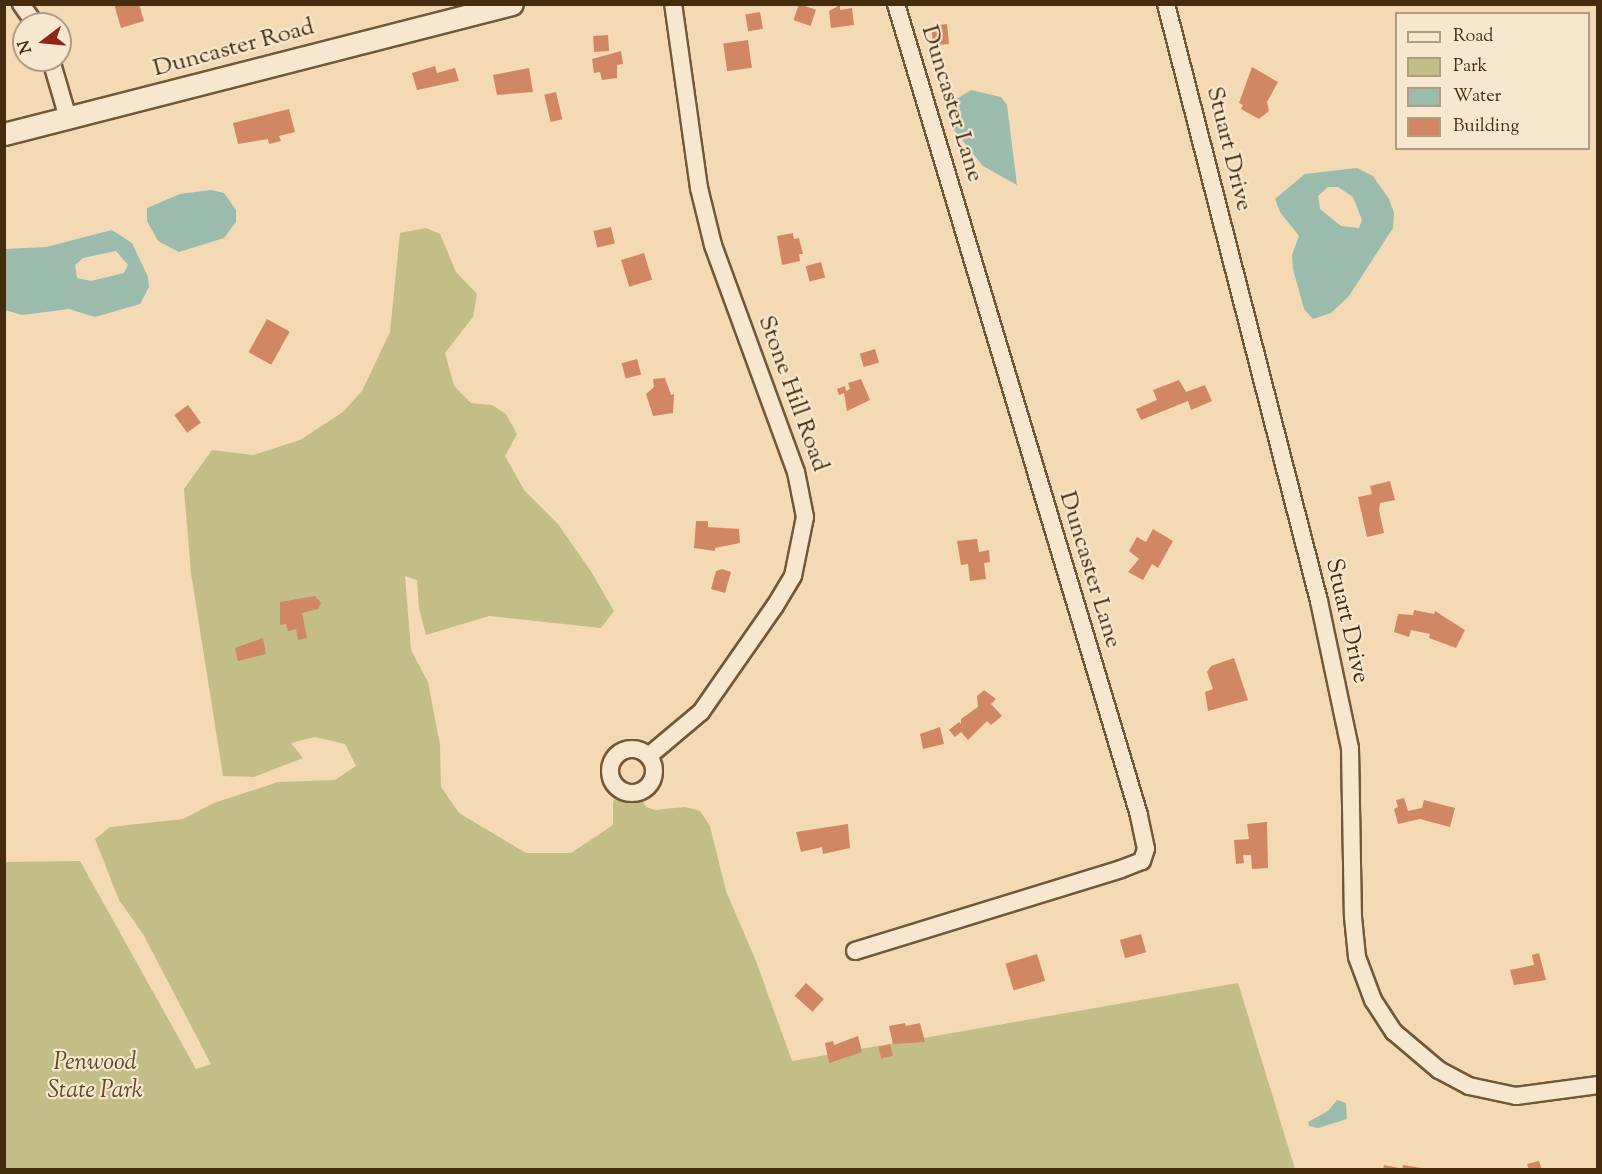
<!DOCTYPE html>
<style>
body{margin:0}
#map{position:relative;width:1602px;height:1174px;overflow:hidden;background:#f3dab4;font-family:"Sorts Mill Goudy",serif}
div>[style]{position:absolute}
.green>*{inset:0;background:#c3bd87}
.water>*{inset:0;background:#9bbbac}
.building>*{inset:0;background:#d18763;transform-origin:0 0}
.roads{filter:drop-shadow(2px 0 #715838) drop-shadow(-2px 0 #715838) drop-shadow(0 2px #715838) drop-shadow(0 -2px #715838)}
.minor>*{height:16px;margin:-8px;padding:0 8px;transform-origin:8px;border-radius:8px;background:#f7e7ce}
.minor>.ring{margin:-8px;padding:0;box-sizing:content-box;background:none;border:16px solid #f7e7ce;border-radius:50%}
.tertiary>*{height:21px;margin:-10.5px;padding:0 10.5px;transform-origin:10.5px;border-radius:10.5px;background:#f7e7ce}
span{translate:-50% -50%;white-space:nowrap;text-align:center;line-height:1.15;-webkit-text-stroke:4.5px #f7e7ce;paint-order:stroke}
.street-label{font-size:24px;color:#462c0e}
.park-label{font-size:24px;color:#5f4926;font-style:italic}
.frame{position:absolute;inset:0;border:6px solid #462c0e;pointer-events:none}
.legend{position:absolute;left:1395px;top:12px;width:195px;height:138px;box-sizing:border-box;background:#f7e7ce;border:2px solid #b09c81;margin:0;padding:8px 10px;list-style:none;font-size:18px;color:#462c0e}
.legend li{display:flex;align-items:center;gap:12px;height:30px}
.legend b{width:30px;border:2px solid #b09c81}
.north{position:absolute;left:12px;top:12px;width:60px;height:60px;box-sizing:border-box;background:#f7e7ce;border:2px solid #b09c81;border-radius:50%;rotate:254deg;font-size:16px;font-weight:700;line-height:24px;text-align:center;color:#462c0e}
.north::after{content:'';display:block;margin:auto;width:21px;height:27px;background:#8f2418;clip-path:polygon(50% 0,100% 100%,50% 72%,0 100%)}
</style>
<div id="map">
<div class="green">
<i style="clip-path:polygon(426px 228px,440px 234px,456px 272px,477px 294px,473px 317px,445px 353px,454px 386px,471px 403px,492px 405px,506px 414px,517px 434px,505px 456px,524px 490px,558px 524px,592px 573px,614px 611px,601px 628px,489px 616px,426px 635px,419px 608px,417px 580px,405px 576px,411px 650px,428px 682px,440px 745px,441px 787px,459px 813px,526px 853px,571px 853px,613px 825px,613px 802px,619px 789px,637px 792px,646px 807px,655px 810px,685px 807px,700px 811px,710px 826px,726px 891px,756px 961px,792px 1061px,1238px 983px,1295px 1169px,5px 1169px,4px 862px,80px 861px,196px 1069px,211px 1064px,143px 934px,119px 900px,95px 839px,110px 827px,183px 819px,214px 803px,278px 782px,335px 780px,356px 766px,345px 744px,315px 737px,291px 743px,303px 758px,254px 777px,223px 776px,191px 573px,184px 489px,212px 450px,253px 455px,300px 440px,343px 412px,362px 391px,390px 332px,400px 233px)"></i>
</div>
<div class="water">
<i style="clip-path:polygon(971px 90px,1001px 97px,1007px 105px,1017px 185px,983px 166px,950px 125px,952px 102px)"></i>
<i style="clip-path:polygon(evenodd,1357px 168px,1373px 176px,1389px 199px,1394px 213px,1393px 228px,1349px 296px,1331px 313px,1313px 319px,1304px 309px,1293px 269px,1292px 255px,1299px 236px,1280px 212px,1275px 199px,1305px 174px,1357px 168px,1328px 187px,1338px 187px,1353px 197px,1362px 220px,1359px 228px,1341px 226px,1320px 209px,1318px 196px,1328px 187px)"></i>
<i style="clip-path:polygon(211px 190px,224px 193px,236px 210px,236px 222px,224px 238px,179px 252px,158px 241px,147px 221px,147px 208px,180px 194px)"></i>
<i style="clip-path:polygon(evenodd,112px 230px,132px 243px,148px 277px,149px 287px,140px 304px,95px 317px,69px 309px,22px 315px,5px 310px,5px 249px,46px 247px,112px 230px,116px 251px,128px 265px,124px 273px,91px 281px,77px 278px,75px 265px,83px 258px,116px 251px)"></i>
<i style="clip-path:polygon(1337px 1100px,1346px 1103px,1347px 1119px,1318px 1128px,1309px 1126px,1308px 1122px,1328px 1111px)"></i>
</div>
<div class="building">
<i style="clip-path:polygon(114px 4px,139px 4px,144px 21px,121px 28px)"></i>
<i style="left:799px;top:4px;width:18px;height:17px;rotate:19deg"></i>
<i style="clip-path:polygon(840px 5px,840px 10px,852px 8px,854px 25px,831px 28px,829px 11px)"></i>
<i style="left:760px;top:12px;width:17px;height:15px;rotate:80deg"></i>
<i style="left:947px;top:24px;width:20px;height:16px;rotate:84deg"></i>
<i style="left:608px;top:35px;width:16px;height:15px;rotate:86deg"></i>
<i style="left:748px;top:40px;width:28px;height:25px;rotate:82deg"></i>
<i style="clip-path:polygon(621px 51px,623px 64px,617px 65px,617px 78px,602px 80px,600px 72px,594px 73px,592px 59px)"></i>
<i style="clip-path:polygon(435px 66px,437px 73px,455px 68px,459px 81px,417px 90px,412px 73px)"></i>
<i style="clip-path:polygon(1252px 67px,1278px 82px,1267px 102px,1269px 111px,1259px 119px,1241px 109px,1243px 105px,1239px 103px)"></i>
<i style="clip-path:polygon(529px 68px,533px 92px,497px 95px,493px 75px)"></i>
<i style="left:556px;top:92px;width:28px;height:12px;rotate:77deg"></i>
<i style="clip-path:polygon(289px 109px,295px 132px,279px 136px,281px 141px,269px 144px,268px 139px,238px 144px,233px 123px)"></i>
<i style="left:611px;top:227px;width:17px;height:18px;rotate:77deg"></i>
<i style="clip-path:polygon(793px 233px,794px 239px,799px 238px,803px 254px,799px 254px,800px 261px,782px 265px,777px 236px)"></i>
<i style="left:644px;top:253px;width:28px;height:24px;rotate:73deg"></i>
<i style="left:821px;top:262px;width:16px;height:16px;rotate:75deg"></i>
<i style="left:267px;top:319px;width:26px;height:38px;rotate:29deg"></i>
<i style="left:875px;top:349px;width:14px;height:16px;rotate:73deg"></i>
<i style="left:637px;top:359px;width:16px;height:16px;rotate:75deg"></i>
<i style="clip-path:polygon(665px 378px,671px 395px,674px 394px,673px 413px,653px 416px,646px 394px,654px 387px,653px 379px)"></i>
<i style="clip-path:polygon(861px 379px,870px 400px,847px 411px,844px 393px,839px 395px,837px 389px,845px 386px,846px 391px,850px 389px,848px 383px)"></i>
<i style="clip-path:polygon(1179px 380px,1186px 392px,1205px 385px,1212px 401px,1191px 410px,1188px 401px,1141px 420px,1136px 409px,1157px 400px,1153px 390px)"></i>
<i style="left:188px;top:405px;width:22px;height:17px;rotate:54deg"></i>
<i style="clip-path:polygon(1390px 481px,1395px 500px,1380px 503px,1379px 510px,1384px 533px,1367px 537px,1358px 497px,1372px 494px,1370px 486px)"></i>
<i style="clip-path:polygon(696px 521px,708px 521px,708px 527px,739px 529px,740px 543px,715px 548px,715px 551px,694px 548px)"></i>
<i style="clip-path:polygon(1153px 529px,1173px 541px,1158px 568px,1152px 564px,1143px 580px,1128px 572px,1139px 559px,1129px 551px,1137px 537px,1146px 542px)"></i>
<i style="clip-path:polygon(977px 539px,979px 552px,989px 550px,990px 562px,984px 563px,986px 579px,970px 581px,968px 564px,961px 565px,957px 541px)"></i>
<i style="clip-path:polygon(722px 569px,731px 572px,725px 593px,711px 589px,716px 571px)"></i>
<i style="clip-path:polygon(315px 596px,321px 603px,318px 609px,302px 613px,307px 638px,298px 640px,296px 629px,288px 631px,286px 624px,280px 625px,280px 602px)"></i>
<i style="clip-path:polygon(1414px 610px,1434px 614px,1435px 611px,1465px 630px,1456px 648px,1429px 638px,1430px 634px,1411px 630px,1409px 637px,1394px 632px,1398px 614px,1413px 615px)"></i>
<i style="clip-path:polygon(263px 638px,266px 654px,238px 661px,235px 648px)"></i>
<i style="clip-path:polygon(1234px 658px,1248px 700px,1208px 711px,1205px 692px,1213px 689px,1207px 672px,1211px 666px)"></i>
<i style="clip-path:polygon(984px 690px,996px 699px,991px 704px,1002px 716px,991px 725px,987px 721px,968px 740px,961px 732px,955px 737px,949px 730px,959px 722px,961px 724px,961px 719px,978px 707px,977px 696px)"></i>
<i style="clip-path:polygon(940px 727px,944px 744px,923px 749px,920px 734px)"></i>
<i style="clip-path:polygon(1404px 798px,1408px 811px,1422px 808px,1424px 800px,1455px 808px,1450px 827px,1420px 819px,1398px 824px,1394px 809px,1398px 807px,1396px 800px)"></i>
<i style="clip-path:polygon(1267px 822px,1268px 868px,1252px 869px,1251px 855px,1243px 855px,1244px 863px,1236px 864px,1234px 840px,1249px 839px,1247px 824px)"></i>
<i style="clip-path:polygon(848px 824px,850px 848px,823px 854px,822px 847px,801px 852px,796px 832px)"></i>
<i style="left:1141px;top:934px;width:19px;height:22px;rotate:74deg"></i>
<i style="clip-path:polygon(1539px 953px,1546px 980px,1514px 985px,1510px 970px,1534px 965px,1532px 955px)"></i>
<i style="left:1037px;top:954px;width:28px;height:33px;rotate:73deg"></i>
<i style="left:806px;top:983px;width:24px;height:17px;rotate:42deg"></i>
<i style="clip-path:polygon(905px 1023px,906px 1026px,920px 1023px,925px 1042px,893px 1044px,889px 1026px)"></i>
<i style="clip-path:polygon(858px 1036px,862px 1052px,829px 1063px,825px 1043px,833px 1041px,834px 1045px)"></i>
<i style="left:890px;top:1044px;width:12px;height:12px;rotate:76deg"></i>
<i style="clip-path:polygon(1539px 1161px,1542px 1170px,1529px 1170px,1527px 1164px)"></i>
<i style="clip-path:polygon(1384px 1165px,1399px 1168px,1399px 1170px,1383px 1170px)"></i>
<i style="clip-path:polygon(1403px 1165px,1422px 1168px,1422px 1170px,1402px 1170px)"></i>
</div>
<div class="roads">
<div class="minor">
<i style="left:21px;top:4px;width:24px;rotate:55deg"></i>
<i style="left:1166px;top:4px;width:616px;rotate:75.63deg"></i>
<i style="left:1319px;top:601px;width:150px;rotate:78.1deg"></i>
<i style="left:1350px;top:748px;width:169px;rotate:89deg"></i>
<i style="left:1353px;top:917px;width:40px;rotate:84.3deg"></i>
<i style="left:1357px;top:957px;width:46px;rotate:69.6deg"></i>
<i style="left:1373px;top:1000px;width:38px;rotate:57deg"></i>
<i style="left:1394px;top:1032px;width:59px;rotate:40.2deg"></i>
<i style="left:1439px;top:1070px;width:34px;rotate:28deg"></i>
<i style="left:1469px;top:1086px;width:48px;rotate:12deg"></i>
<i style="left:1516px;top:1096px;width:83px;rotate:-7.6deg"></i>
<i style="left:51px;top:60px;width:60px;rotate:73.7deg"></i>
<i class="ring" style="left:610px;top:749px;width:28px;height:28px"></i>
<i style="left:651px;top:754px;width:65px;rotate:-40deg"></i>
<i style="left:701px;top:712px;width:129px;rotate:-55.1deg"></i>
<i style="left:775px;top:606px;width:35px;rotate:-59deg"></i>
<i style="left:793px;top:576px;width:60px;rotate:-78.5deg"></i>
<i style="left:805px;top:517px;width:46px;rotate:-101.3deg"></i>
<i style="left:796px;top:472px;width:242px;rotate:-110.1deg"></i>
<i style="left:713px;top:245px;width:59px;rotate:-103.8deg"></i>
<i style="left:699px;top:188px;width:186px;rotate:-98deg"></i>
<i style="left:855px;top:951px;width:278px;rotate:-17.1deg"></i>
<i style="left:1121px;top:869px;width:22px;rotate:-21deg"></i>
<i style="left:1142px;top:861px;width:13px;rotate:-72deg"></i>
<i style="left:1146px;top:849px;width:35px;rotate:-102deg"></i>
<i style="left:1139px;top:815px;width:847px;rotate:-106.68deg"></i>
</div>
<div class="tertiary">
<i style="left:4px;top:134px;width:524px;rotate:-14.35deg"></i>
</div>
</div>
<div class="street-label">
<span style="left:234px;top:49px;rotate:-15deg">Duncaster Road</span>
<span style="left:951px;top:104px;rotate:73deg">Duncaster Lane</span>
<span style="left:1228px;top:149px;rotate:76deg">Stuart Drive</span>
<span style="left:792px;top:394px;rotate:70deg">Stone Hill Road</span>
<span style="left:1089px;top:570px;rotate:73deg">Duncaster Lane</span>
<span style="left:1346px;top:621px;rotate:77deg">Stuart Drive</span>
</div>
<div class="park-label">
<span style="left:95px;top:1078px">Penwood<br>State Park</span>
</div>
<div class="frame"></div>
<ul class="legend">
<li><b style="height:8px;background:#f7e7ce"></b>Road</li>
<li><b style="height:16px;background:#c3bd87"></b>Park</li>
<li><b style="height:16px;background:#9bbbac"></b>Water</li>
<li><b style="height:16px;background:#d18763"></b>Building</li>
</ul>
<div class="north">N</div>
</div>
